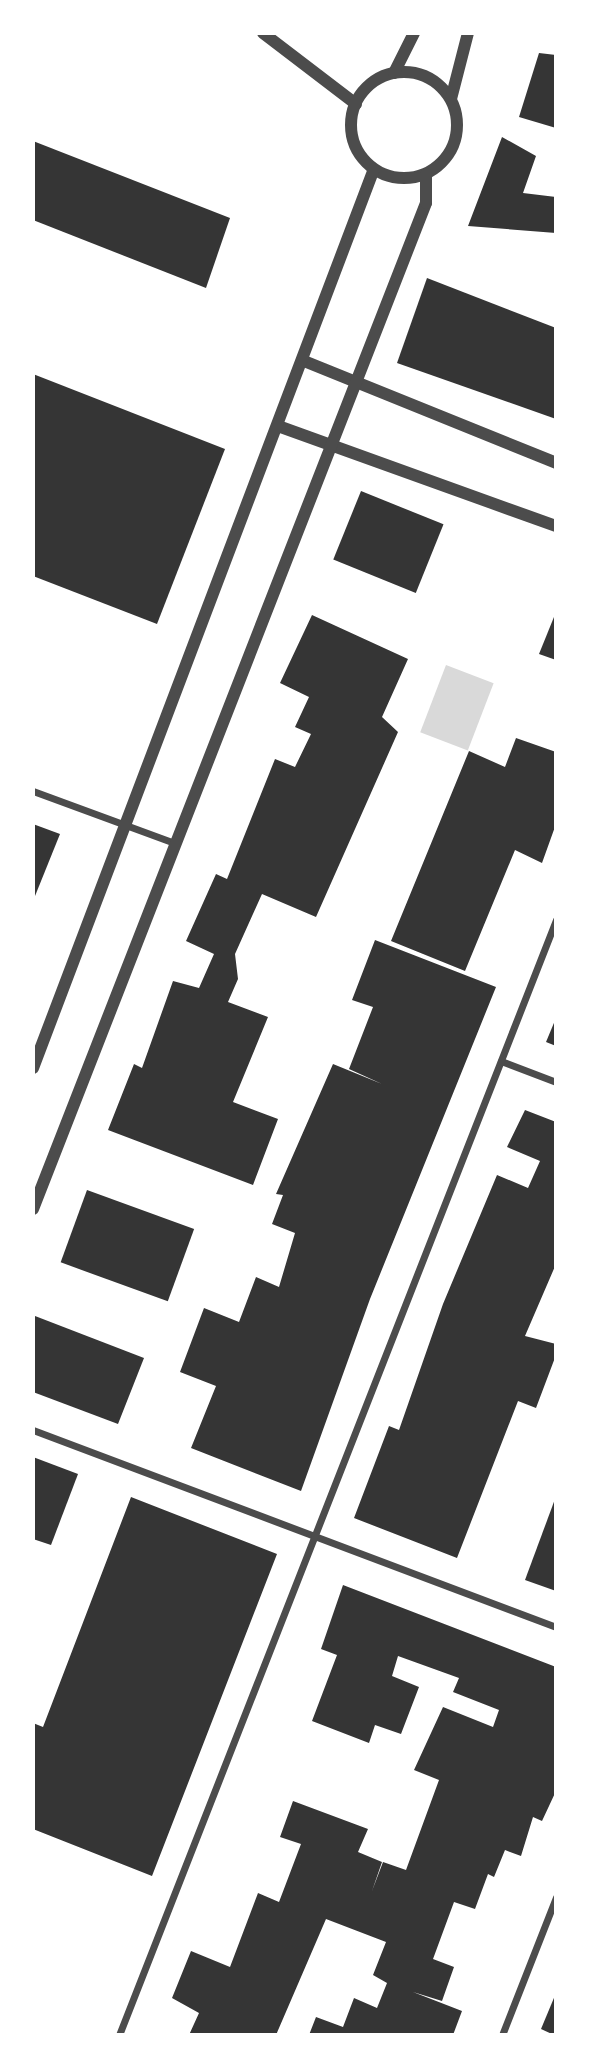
<!DOCTYPE html>
<style>
body{margin:0}
#map{position:relative;width:589px;height:2068px;overflow:hidden;background:#fff;font-family:"Alegreya Sans",sans-serif}
div>[style]{position:absolute}
.water>*{inset:0;background:#d9d9d9;transform-origin:0 0}
.building>*{inset:0;background:#353535;transform-origin:0 0}
.minor>*{height:7px;margin:-3.5px;padding:0 3.5px;transform-origin:3.5px;border-radius:3.5px;background:#4c4c4c}
.tertiary>*{height:12px;margin:-6px;padding:0 6px;transform-origin:6px;border-radius:6px;background:#4c4c4c}
.tertiary>.ring{margin:-6px;padding:0;box-sizing:content-box;background:none;border:12px solid #4c4c4c;border-radius:50%}
span{translate:-50% -50%;white-space:nowrap;text-align:center;line-height:1.15;-webkit-text-stroke:5px #fff;paint-order:stroke}
.frame{position:absolute;inset:0;border:35px solid #fff;pointer-events:none}
</style>
<div id="map">
<div class="water">
<i style="left:446px;top:665px;width:51px;height:72px;rotate:21deg"></i>
</div>
<div class="building">
<i style="clip-path:polygon(539px 53px,556px 55px,556px 128px,519px 117px)"></i>
<i style="clip-path:polygon(502px 137px,536px 156px,523px 193px,556px 197px,556px 233px,468px 226px)"></i>
<i style="clip-path:polygon(33px 141px,230px 218px,206px 288px,33px 220px)"></i>
<i style="clip-path:polygon(427px 278px,556px 328px,556px 419px,397px 363px)"></i>
<i style="clip-path:polygon(33px 374px,225px 449px,157px 624px,33px 576px)"></i>
<i style="left:361px;top:491px;width:89px;height:74px;rotate:22deg"></i>
<i style="clip-path:polygon(556px 612px,556px 660px,539px 654px)"></i>
<i style="clip-path:polygon(312px 615px,408px 659px,382px 717px,398px 732px,316px 917px,262px 894px,235px 954px,238px 979px,228px 1002px,268px 1017px,233px 1102px,278px 1119px,253px 1185px,108px 1130px,134px 1064px,142px 1068px,173px 981px,199px 988px,214px 954px,186px 941px,216px 874px,227px 879px,275px 759px,295px 767px,311px 734px,295px 727px,309px 697px,280px 683px)"></i>
<i style="clip-path:polygon(516px 738px,556px 752px,556px 824px,542px 863px,515px 850px,465px 971px,391px 941px,469px 751px,505px 767px)"></i>
<i style="clip-path:polygon(33px 824px,60px 834px,33px 901px)"></i>
<i style="clip-path:polygon(375px 940px,496px 987px,370px 1299px,301px 1491px,191px 1448px,216px 1386px,180px 1372px,204px 1308px,239px 1322px,256px 1277px,279px 1287px,295px 1233px,272px 1224px,283px 1195px,276px 1194px,333px 1064px,382px 1084px,349px 1069px,373px 1007px,352px 1000px)"></i>
<i style="clip-path:polygon(556px 1018px,556px 1046px,546px 1042px)"></i>
<i style="clip-path:polygon(525px 1110px,556px 1122px,556px 1264px,525px 1336px,556px 1344px,556px 1355px,536px 1408px,518px 1401px,457px 1558px,354px 1518px,389px 1426px,399px 1430px,443px 1304px,497px 1175px,528px 1188px,540px 1161px,507px 1147px)"></i>
<i style="left:87px;top:1190px;width:114px;height:77px;rotate:20deg"></i>
<i style="clip-path:polygon(35px 1316px,144px 1358px,118px 1424px,33px 1392px)"></i>
<i style="clip-path:polygon(33px 1457px,78px 1474px,51px 1545px,33px 1539px)"></i>
<i style="clip-path:polygon(131px 1497px,277px 1554px,152px 1876px,33px 1829px,33px 1723px,43px 1727px)"></i>
<i style="clip-path:polygon(555px 1499px,556px 1500px,556px 1591px,525px 1580px)"></i>
<i style="clip-path:polygon(343px 1585px,556px 1667px,556px 1791px,542px 1821px,533px 1817px,521px 1856px,505px 1850px,494px 1877px,488px 1874px,475px 1909px,454px 1902px,433px 1959px,454px 1967px,442px 2001px,413px 1992px,462px 2011px,453px 2035px,309px 2035px,316px 2017px,343px 2027px,354px 1998px,377px 2008px,387px 1983px,373px 1975px,386px 1942px,326px 1919px,276px 2035px,189px 2035px,199px 2013px,172px 1998px,191px 1951px,230px 1967px,258px 1893px,279px 1902px,301px 1844px,280px 1837px,293px 1801px,368px 1829px,358px 1852px,382px 1862px,372px 1891px,383px 1862px,406px 1870px,439px 1780px,414px 1770px,443px 1707px,493px 1727px,499px 1710px,453px 1692px,459px 1678px,398px 1656px,392px 1676px,419px 1687px,401px 1734px,375px 1725px,369px 1743px,312px 1721px,337px 1655px,321px 1649px)"></i>
<i style="clip-path:polygon(556px 1993px,556px 2035px,554px 2035px,541px 2029px)"></i>
</div>
<div class="minor">
<i style="left:33px;top:791px;width:153px;rotate:20.2deg"></i>
<i style="left:501px;top:1061px;width:59px;rotate:20.9deg"></i>
<i style="left:33px;top:1430px;width:559px;rotate:20.64deg"></i>
<i style="left:119px;top:2035px;width:1198px;rotate:-68.6deg"></i>
<i style="left:502px;top:2035px;width:148px;rotate:-68.6deg"></i>
</div>
<div class="tertiary">
<i style="left:263px;top:33px;width:117px;rotate:37.4deg"></i>
<i class="ring" style="left:351px;top:72px;width:94px;height:94px"></i>
<i style="left:394px;top:73px;width:45px;rotate:-63.4deg"></i>
<i style="left:451px;top:99px;width:68px;rotate:-75.6deg"></i>
<i style="left:304px;top:361px;width:272px;rotate:22deg"></i>
<i style="left:278px;top:426px;width:295px;rotate:19.8deg"></i>
<i style="left:33px;top:1068px;width:961px;rotate:-69.23deg"></i>
<i style="left:33px;top:1209px;width:1080px;rotate:-68.66deg"></i>
<i style="left:426px;top:203px;width:29px;rotate:-90deg"></i>
</div>
<div class="frame"></div>
</div>
